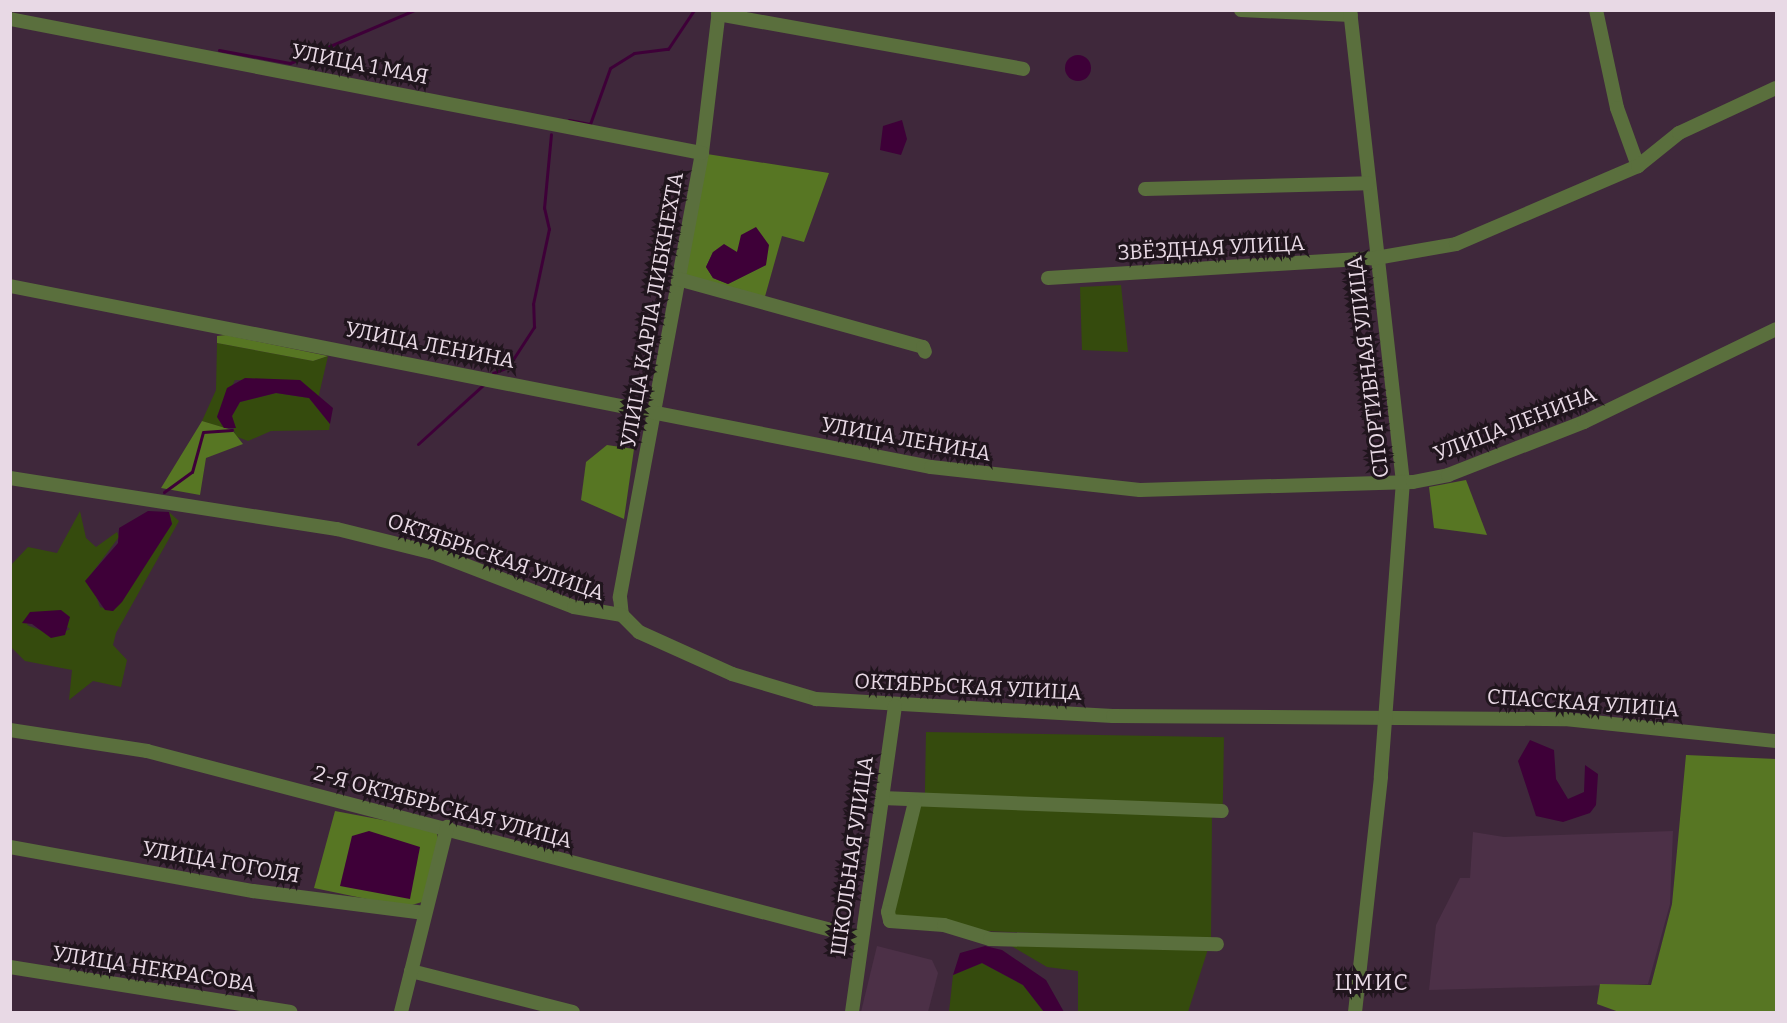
<!DOCTYPE html>
<meta charset="utf-8">
<style>
body{margin:0}
#map{position:relative;width:1787px;height:1023px;overflow:hidden;background:#3f283b;font-family:Bitter,serif}
div>[style]{position:absolute}
.built>*{inset:0;background:#4c3047}
.green>*{inset:0;background:#354b0d;transform-origin:0 0}
.forest>*{inset:0;background:#577623}
.water>*{inset:0;background:#3e0038}
.round{border-radius:50%}
.stream>*{height:3px;margin:-1.5px;padding:0 1.5px;transform-origin:1.5px;border-radius:1.5px;background:#3e0038}
.minor>*{height:14px;margin:-7px;padding:0 7px;transform-origin:7px;border-radius:7px;background:#5a6f3d}
span{translate:-50% -50%;white-space:nowrap;text-align:center;line-height:1.15;-webkit-text-stroke:6px #20151d;paint-order:stroke}
.street-label{font-size:21px;color:#e8d9e5}
.neighbourhood-label{font-size:22px;color:#e8d9e5;letter-spacing:1.5px}
.frame{position:absolute;inset:0;border:12px solid #e8d9e5;pointer-events:none}
</style>
<div id="map">
<div class="built">
<i style="clip-path:polygon(1673px 831px,1670px 904px,1648px 984px,1429px 990px,1436px 925px,1460px 878px,1470px 878px,1473px 832px,1504px 837px)"></i>
<i style="clip-path:polygon(877px 946px,932px 960px,938px 973px,928px 1012px,861px 1012px)"></i>
</div>
<div class="green">
<i style="clip-path:polygon(1121px 285px,1128px 352px,1082px 350px,1080px 287px)"></i>
<i style="clip-path:polygon(217px 343px,313px 361px,328px 356px,318px 399px,300px 380px,235px 380px,217px 416px,224px 428px,202px 421px,216px 390px)"></i>
<i style="clip-path:polygon(276px 393px,309px 398px,330px 424px,329px 430px,271px 431px,248px 441px,235px 436px,232px 416px,240px 402px)"></i>
<i style="clip-path:polygon(evenodd,80px 511px,86px 538px,96px 547px,117px 532px,119px 537px,89px 577px,100px 607px,113px 611px,172px 524px,169px 512px,179px 521px,116px 633px,113px 645px,127px 660px,121px 687px,93px 681px,69px 700px,72px 670px,25px 661px,11px 647px,10px 566px,28px 547px,57px 553px,80px 511px,34px 612px,46px 613px,70px 629px,55px 636px,27px 625px,34px 612px)"></i>
<i style="left:926px;top:732px;width:298px;height:69px;rotate:1deg"></i>
<i style="clip-path:polygon(917px 805px,1212px 815px,1211px 940px,986px 931px,892px 917px)"></i>
<i style="clip-path:polygon(1008px 944px,1208px 949px,1188px 1012px,1078px 1012px,1078px 971px,1047px 967px)"></i>
<i style="clip-path:polygon(982px 963px,1023px 985px,1044px 1012px,949px 1012px,953px 975px)"></i>
</div>
<div class="forest">
<i style="clip-path:polygon(evenodd,707px 154px,829px 173px,804px 242px,782px 236px,764px 300px,685px 276px,707px 154px,741px 245px,766px 265px,728px 284px,713px 278px,706px 267px,713px 252px,737px 252px,741px 245px)"></i>
<i style="clip-path:polygon(226px 335px,328px 356px,313px 361px,217px 343px,217px 336px)"></i>
<i style="clip-path:polygon(202px 421px,232px 430px,243px 444px,206px 458px,200px 495px,161px 488px)"></i>
<i style="clip-path:polygon(607px 445px,634px 449px,624px 519px,581px 500px,586px 462px)"></i>
<i style="clip-path:polygon(1466px 480px,1487px 535px,1434px 528px,1429px 487px)"></i>
<i style="clip-path:polygon(1686px 755px,1776px 759px,1776px 1012px,1619px 1012px,1597px 1004px,1600px 984px,1651px 985px,1672px 904px)"></i>
<i style="clip-path:polygon(335px 811px,436px 830px,438px 838px,422px 902px,405px 907px,314px 888px)"></i>
</div>
<div class="water">
<i class="round" style="left:1065px;top:55px;width:26px;height:26px"></i>
<i style="clip-path:polygon(902px 120px,907px 139px,901px 155px,880px 150px,883px 126px)"></i>
<i style="clip-path:polygon(756px 227px,769px 245px,766px 265px,728px 284px,713px 278px,706px 267px,713px 252px,724px 244px,737px 252px,741px 235px)"></i>
<i style="clip-path:polygon(245px 378px,300px 380px,333px 408px,330px 424px,309px 398px,276px 393px,240px 402px,232px 416px,236px 428px,224px 428px,217px 417px,227px 388px)"></i>
<i style="clip-path:polygon(148px 511px,169px 512px,172px 524px,122px 602px,113px 611px,105px 610px,85px 581px,118px 543px,119px 528px)"></i>
<i style="clip-path:polygon(61px 610px,70px 617px,65px 635px,51px 638px,32px 624px,22px 623px,30px 612px)"></i>
<i style="clip-path:polygon(1530px 740px,1554px 750px,1556px 779px,1568px 799px,1584px 792px,1585px 765px,1598px 774px,1596px 805px,1590px 813px,1563px 822px,1536px 816px,1518px 761px)"></i>
<i style="clip-path:polygon(369px 831px,420px 847px,410px 899px,340px 886px,352px 836px)"></i>
<i style="clip-path:polygon(985px 946px,1002px 950px,1046px 980px,1064px 1012px,1044px 1012px,1023px 985px,982px 963px,953px 975px,960px 953px)"></i>
</div>
<div class="stream">
<i style="left:219px;top:50px;width:72px;rotate:10.4deg"></i>
<i style="left:290px;top:63px;width:135px;rotate:-23.1deg"></i>
<i style="left:569px;top:120px;width:21px;rotate:11deg"></i>
<i style="left:590px;top:124px;width:59px;rotate:-70.3deg"></i>
<i style="left:610px;top:68px;width:28px;rotate:-32deg"></i>
<i style="left:634px;top:53px;width:34px;rotate:-7deg"></i>
<i style="left:668px;top:49px;width:47px;rotate:-56.3deg"></i>
<i style="left:493px;top:373px;width:16px;rotate:-22deg"></i>
<i style="left:508px;top:367px;width:48px;rotate:-57deg"></i>
<i style="left:534px;top:327px;width:23px;rotate:-92deg"></i>
<i style="left:533px;top:304px;width:77px;rotate:-78deg"></i>
<i style="left:549px;top:229px;width:22px;rotate:-103deg"></i>
<i style="left:544px;top:208px;width:74px;rotate:-84.6deg"></i>
<i style="left:418px;top:444px;width:88px;rotate:-42.2deg"></i>
<i style="left:164px;top:492px;width:34px;rotate:-36deg"></i>
<i style="left:192px;top:472px;width:41px;rotate:-74.6deg"></i>
<i style="left:203px;top:432px;width:29px;rotate:-4deg"></i>
</div>
<div class="minor">
<i style="left:719px;top:10px;width:144px;rotate:96.8deg"></i>
<i style="left:702px;top:153px;width:452px;rotate:100.5deg"></i>
<i style="left:620px;top:597px;width:18px;rotate:84deg"></i>
<i style="left:622px;top:615px;width:24px;rotate:45deg"></i>
<i style="left:639px;top:632px;width:102px;rotate:24.3deg"></i>
<i style="left:732px;top:674px;width:88px;rotate:16.6deg"></i>
<i style="left:816px;top:699px;width:297px;rotate:3.3deg"></i>
<i style="left:1113px;top:716px;width:452px;rotate:0.4deg"></i>
<i style="left:1565px;top:719px;width:212px;rotate:6deg"></i>
<i style="left:1241px;top:10px;width:110px;rotate:2.6deg"></i>
<i style="left:1350px;top:10px;width:474px;rotate:83.6deg"></i>
<i style="left:1403px;top:481px;width:297px;rotate:94.3deg"></i>
<i style="left:1381px;top:777px;width:236px;rotate:96.3deg"></i>
<i style="left:1596px;top:10px;width:100px;rotate:77.9deg"></i>
<i style="left:1617px;top:108px;width:62px;rotate:70.1deg"></i>
<i style="left:718px;top:14px;width:310px;rotate:10.2deg"></i>
<i style="left:10px;top:19px;width:705px;rotate:10.96deg"></i>
<i style="left:1145px;top:189px;width:223px;rotate:-1.5deg"></i>
<i style="left:1048px;top:278px;width:329px;rotate:-3.5deg"></i>
<i style="left:1376px;top:258px;width:81px;rotate:-9.9deg"></i>
<i style="left:1456px;top:244px;width:198px;rotate:-23.2deg"></i>
<i style="left:1638px;top:166px;width:53px;rotate:-38.8deg"></i>
<i style="left:1679px;top:133px;width:107px;rotate:-24.9deg"></i>
<i style="left:678px;top:279px;width:254px;rotate:15.5deg"></i>
<i style="left:923px;top:347px;width:5px;rotate:68deg"></i>
<i style="left:10px;top:286px;width:939px;rotate:11.12deg"></i>
<i style="left:931px;top:467px;width:210px;rotate:6.3deg"></i>
<i style="left:1140px;top:490px;width:273px;rotate:-1.7deg"></i>
<i style="left:1413px;top:482px;width:36px;rotate:-11deg"></i>
<i style="left:1448px;top:475px;width:146px;rotate:-21.3deg"></i>
<i style="left:1584px;top:422px;width:213px;rotate:-25.8deg"></i>
<i style="left:10px;top:478px;width:331px;rotate:8.9deg"></i>
<i style="left:337px;top:529px;width:100px;rotate:13.9deg"></i>
<i style="left:434px;top:553px;width:150px;rotate:21.1deg"></i>
<i style="left:574px;top:607px;width:49px;rotate:9.5deg"></i>
<i style="left:10px;top:730px;width:139px;rotate:8.7deg"></i>
<i style="left:147px;top:751px;width:739px;rotate:14.66deg"></i>
<i style="left:882px;top:798px;width:340px;rotate:2.2deg"></i>
<i style="left:915px;top:802px;width:113px;rotate:103.8deg"></i>
<i style="left:888px;top:912px;width:9px;rotate:77deg"></i>
<i style="left:890px;top:921px;width:54px;rotate:4.2deg"></i>
<i style="left:944px;top:925px;width:48px;rotate:16.9deg"></i>
<i style="left:990px;top:939px;width:227px;rotate:1.3deg"></i>
<i style="left:10px;top:847px;width:247px;rotate:10.3deg"></i>
<i style="left:253px;top:891px;width:173px;rotate:7.3deg"></i>
<i style="left:10px;top:967px;width:284px;rotate:9.1deg"></i>
<i style="left:411px;top:971px;width:167px;rotate:14.2deg"></i>
<i style="left:401px;top:1012px;width:191px;rotate:-76deg"></i>
<i style="left:852px;top:1012px;width:309px;rotate:-82deg"></i>
</div>
<div class="street-label">
<span style="left:360px;top:64px;rotate:11deg">УЛИЦА 1 МАЯ</span>
<span style="left:1211px;top:248px;rotate:-3deg">ЗВЁЗДНАЯ УЛИЦА</span>
<span style="left:652px;top:310px;rotate:-80deg">УЛИЦА КАРЛА ЛИБКНЕХТА</span>
<span style="left:430px;top:345px;rotate:11deg">УЛИЦА ЛЕНИНА</span>
<span style="left:1368px;top:367px;rotate:-97deg">СПОРТИВНАЯ УЛИЦА</span>
<span style="left:1515px;top:424px;rotate:-21deg">УЛИЦА ЛЕНИНА</span>
<span style="left:906px;top:439px;rotate:10deg">УЛИЦА ЛЕНИНА</span>
<span style="left:496px;top:557px;rotate:19deg">ОКТЯБРЬСКАЯ УЛИЦА</span>
<span style="left:968px;top:687px;rotate:3deg">ОКТЯБРЬСКАЯ УЛИЦА</span>
<span style="left:1583px;top:703px;rotate:4deg">СПАССКАЯ УЛИЦА</span>
<span style="left:443px;top:807px;rotate:15deg">2-Я ОКТЯБРЬСКАЯ УЛИЦА</span>
<span style="left:852px;top:856px;rotate:-82deg">ШКОЛЬНАЯ УЛИЦА</span>
<span style="left:221px;top:862px;rotate:10deg">УЛИЦА ГОГОЛЯ</span>
<span style="left:154px;top:969px;rotate:9deg">УЛИЦА НЕКРАСОВА</span>
</div>
<div class="neighbourhood-label">
<span style="left:1372px;top:983px">ЦМИС</span>
</div>
<div class="frame"></div>
</div>
